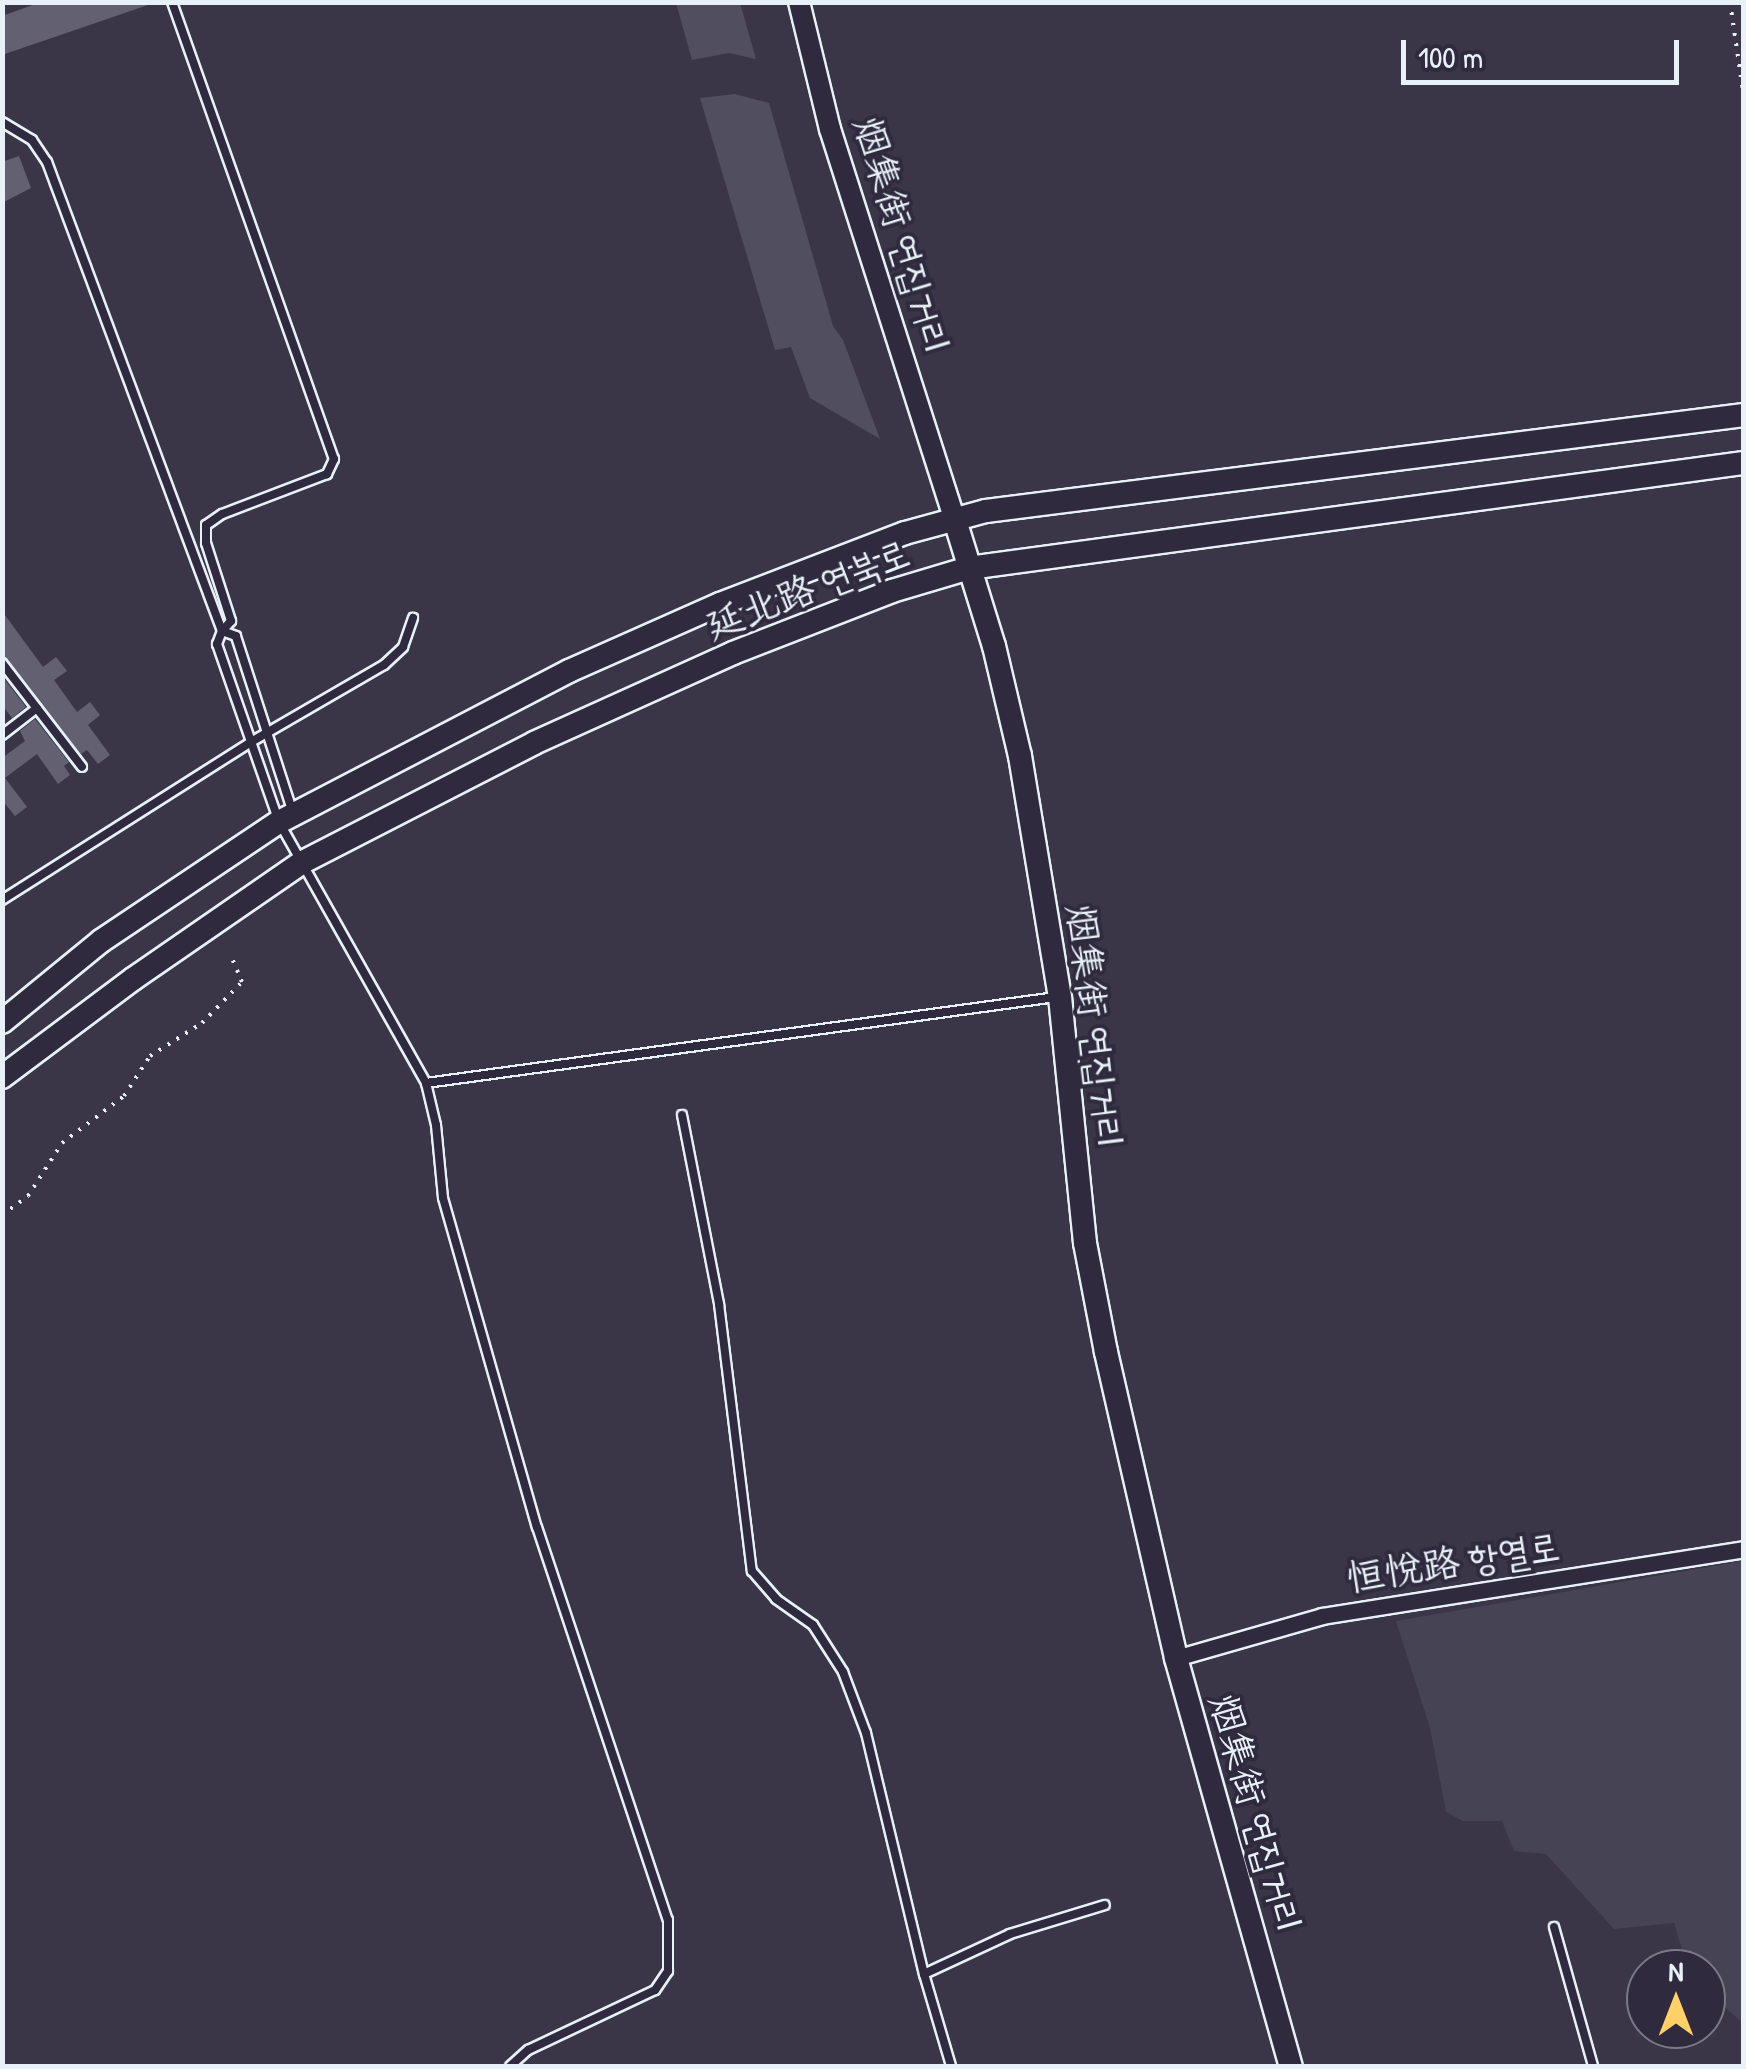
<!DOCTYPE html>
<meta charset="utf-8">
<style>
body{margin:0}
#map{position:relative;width:1746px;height:2069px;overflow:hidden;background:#3a3648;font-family:"Patrick Hand","LXGW WenKai TC","Poor Story",sans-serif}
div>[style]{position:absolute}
.built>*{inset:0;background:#464354}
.green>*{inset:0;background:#504e5f}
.building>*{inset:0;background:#636171}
.path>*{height:4px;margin-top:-2px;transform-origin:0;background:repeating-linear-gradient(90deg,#e8f1f8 0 2.5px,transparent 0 10.5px)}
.roads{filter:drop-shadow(2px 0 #e8f1f8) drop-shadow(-2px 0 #e8f1f8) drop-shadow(0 2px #e8f1f8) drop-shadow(0 -2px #e8f1f8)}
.service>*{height:8px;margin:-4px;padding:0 4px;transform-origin:4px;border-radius:4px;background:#2f2a3d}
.minor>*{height:15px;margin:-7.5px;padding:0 7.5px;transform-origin:7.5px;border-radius:7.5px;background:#2f2a3d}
.tertiary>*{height:20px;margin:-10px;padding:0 10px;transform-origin:10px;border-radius:10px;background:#2f2a3d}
.secondary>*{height:22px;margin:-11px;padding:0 11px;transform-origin:11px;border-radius:11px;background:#2f2a3d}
span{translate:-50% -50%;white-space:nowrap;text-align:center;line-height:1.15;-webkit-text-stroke:8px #2f2a3d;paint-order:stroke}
.street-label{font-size:38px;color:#e8f1f8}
.frame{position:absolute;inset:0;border:5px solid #e8f1f8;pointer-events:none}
.north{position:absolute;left:1626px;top:1949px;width:100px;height:100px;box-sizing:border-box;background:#2f2a3d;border:2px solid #797a88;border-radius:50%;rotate:0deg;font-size:28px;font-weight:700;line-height:40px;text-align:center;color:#e8f1f8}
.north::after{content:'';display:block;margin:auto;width:35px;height:45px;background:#ffd166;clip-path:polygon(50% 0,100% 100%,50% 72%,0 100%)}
.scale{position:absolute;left:1401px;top:40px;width:278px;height:45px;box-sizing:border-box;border:5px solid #e8f1f8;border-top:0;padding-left:12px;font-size:30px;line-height:35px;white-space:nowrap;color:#e8f1f8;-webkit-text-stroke:8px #2f2a3d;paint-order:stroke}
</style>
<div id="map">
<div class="built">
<i style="clip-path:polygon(1743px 1561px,1744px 1561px,1743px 2023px,1706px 1991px,1706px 1969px,1688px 1969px,1674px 1923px,1614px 1929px,1546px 1854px,1514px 1851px,1502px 1821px,1463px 1821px,1446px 1812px,1430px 1728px,1396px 1621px)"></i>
</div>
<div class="green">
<i style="clip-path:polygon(676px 3px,740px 3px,756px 59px,729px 53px,692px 60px)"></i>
<i style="clip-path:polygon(735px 94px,769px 103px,833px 326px,843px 340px,880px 439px,810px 398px,791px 347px,775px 350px,700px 98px)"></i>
</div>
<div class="building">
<i style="clip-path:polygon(41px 2px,148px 2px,148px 5px,2px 55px,2px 16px)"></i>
<i style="clip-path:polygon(19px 156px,31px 188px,2px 203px,2px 162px)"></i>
<i style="clip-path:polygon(2px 611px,43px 667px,56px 657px,67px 671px,54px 680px,77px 712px,90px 702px,100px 715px,88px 725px,110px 755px,98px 764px,87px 750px,81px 754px,2px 656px)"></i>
<i style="clip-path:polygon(2px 676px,26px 707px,12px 718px,2px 705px)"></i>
<i style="clip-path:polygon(35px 719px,69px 762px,64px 766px,70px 775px,58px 784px,37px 754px,5px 778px,27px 807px,15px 816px,2px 800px,2px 758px,25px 741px,20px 731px)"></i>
</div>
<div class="path">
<i style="left:1730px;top:2px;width:97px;rotate:81.7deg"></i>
<i style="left:2px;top:1215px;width:32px;rotate:-36deg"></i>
<i style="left:28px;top:1196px;width:63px;rotate:-57.3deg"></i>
<i style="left:62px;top:1143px;width:78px;rotate:-37.2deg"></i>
<i style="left:124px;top:1096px;width:48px;rotate:-57deg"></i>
<i style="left:150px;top:1056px;width:62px;rotate:-32.4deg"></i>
<i style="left:202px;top:1023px;width:57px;rotate:-45.7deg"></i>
<i style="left:242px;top:982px;width:25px;rotate:-113deg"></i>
</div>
<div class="roads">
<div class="service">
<i style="left:172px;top:2px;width:485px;rotate:70.5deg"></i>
<i style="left:334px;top:459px;width:17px;rotate:115deg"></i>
<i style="left:327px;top:474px;width:112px;rotate:159.1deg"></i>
<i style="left:222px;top:514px;width:19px;rotate:145deg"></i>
<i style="left:206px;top:525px;width:18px;rotate:90deg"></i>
<i style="left:206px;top:543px;width:82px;rotate:72.2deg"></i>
<i style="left:231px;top:621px;width:13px;rotate:132deg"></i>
<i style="left:2px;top:122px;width:35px;rotate:31deg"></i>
<i style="left:32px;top:140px;width:27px;rotate:56deg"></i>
<i style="left:47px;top:162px;width:501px;rotate:69.54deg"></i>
<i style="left:2px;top:663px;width:131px;rotate:52.4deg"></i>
<i style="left:2px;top:735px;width:44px;rotate:-37.6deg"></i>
<i style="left:293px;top:813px;width:186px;rotate:-107.9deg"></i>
<i style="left:236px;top:636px;width:15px;rotate:-160deg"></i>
<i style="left:222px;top:631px;width:14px;rotate:111deg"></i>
<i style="left:217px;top:644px;width:188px;rotate:70.8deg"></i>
<i style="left:279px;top:822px;width:300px;rotate:60.6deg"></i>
<i style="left:426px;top:1083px;width:43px;rotate:76.6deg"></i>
<i style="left:436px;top:1125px;width:73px;rotate:84.5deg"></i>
<i style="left:443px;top:1198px;width:342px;rotate:74.1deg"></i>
<i style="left:537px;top:1527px;width:414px;rotate:71.6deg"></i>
<i style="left:668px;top:1920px;width:51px;rotate:90deg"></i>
<i style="left:668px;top:1971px;width:23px;rotate:124deg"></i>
<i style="left:655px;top:1990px;width:140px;rotate:154.7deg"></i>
<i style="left:528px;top:2050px;width:24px;rotate:138deg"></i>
<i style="left:2px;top:900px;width:295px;rotate:-32.4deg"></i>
<i style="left:251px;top:742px;width:154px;rotate:-30.1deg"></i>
<i style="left:384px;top:665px;width:26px;rotate:-43deg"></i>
<i style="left:403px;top:647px;width:31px;rotate:-71deg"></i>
<i style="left:426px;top:1083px;width:636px;rotate:-7.77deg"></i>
<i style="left:682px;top:1115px;width:193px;rotate:78.9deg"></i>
<i style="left:719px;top:1304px;width:269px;rotate:83deg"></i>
<i style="left:752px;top:1571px;width:37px;rotate:49deg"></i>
<i style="left:776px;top:1599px;width:45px;rotate:35.1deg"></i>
<i style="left:813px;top:1625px;width:56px;rotate:57.4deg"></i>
<i style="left:843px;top:1672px;width:65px;rotate:69.3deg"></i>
<i style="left:866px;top:1733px;width:248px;rotate:76.5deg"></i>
<i style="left:924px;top:1974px;width:96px;rotate:73.6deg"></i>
<i style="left:1554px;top:1927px;width:144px;rotate:74.3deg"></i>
<i style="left:924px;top:1974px;width:95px;rotate:-24.9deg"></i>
<i style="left:1010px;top:1934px;width:99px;rotate:-17deg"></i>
</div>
<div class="minor">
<i style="left:1176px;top:1658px;width:152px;rotate:-16deg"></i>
<i style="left:1322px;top:1616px;width:427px;rotate:-9deg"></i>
</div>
<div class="tertiary">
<i style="left:799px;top:2px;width:131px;rotate:76.3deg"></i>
<i style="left:830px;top:129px;width:407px;rotate:72.3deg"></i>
</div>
<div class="secondary">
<i style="left:954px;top:517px;width:135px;rotate:72.8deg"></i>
<i style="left:994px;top:646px;width:113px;rotate:76.7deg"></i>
<i style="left:1020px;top:756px;width:244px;rotate:80.6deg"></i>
<i style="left:1060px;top:997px;width:247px;rotate:84.2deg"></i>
<i style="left:1085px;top:1243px;width:111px;rotate:79.1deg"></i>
<i style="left:1106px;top:1352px;width:314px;rotate:77.1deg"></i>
<i style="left:1176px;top:1658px;width:424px;rotate:74.3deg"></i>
<i style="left:2px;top:1022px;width:128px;rotate:-39.3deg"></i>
<i style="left:101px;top:941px;width:214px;rotate:-33.8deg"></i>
<i style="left:279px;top:822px;width:327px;rotate:-27.5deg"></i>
<i style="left:569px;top:671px;width:165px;rotate:-23.9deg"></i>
<i style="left:720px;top:604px;width:198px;rotate:-21deg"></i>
<i style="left:905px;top:533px;width:84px;rotate:-15.2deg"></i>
<i style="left:986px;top:511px;width:764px;rotate:-7.22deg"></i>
<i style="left:2px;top:1077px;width:164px;rotate:-36.8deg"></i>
<i style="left:133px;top:979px;width:204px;rotate:-34.6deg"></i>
<i style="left:301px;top:863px;width:262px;rotate:-27.2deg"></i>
<i style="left:534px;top:743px;width:218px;rotate:-24.3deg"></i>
<i style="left:733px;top:653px;width:171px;rotate:-21.3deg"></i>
<i style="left:892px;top:591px;width:80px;rotate:-16.6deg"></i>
<i style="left:969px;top:568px;width:782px;rotate:-7.72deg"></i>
</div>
</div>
<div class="street-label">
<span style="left:902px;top:235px;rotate:73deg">烟集街 연집거리</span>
<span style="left:807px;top:589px;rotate:-21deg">延北路 연북로</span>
<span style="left:1095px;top:1026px;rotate:83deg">烟集街 연집거리</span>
<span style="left:1453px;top:1562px;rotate:-9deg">恒悦路 항열로</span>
<span style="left:1256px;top:1813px;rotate:74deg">烟集街 연집거리</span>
</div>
<div class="frame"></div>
<div class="north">N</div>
<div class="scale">100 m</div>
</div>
